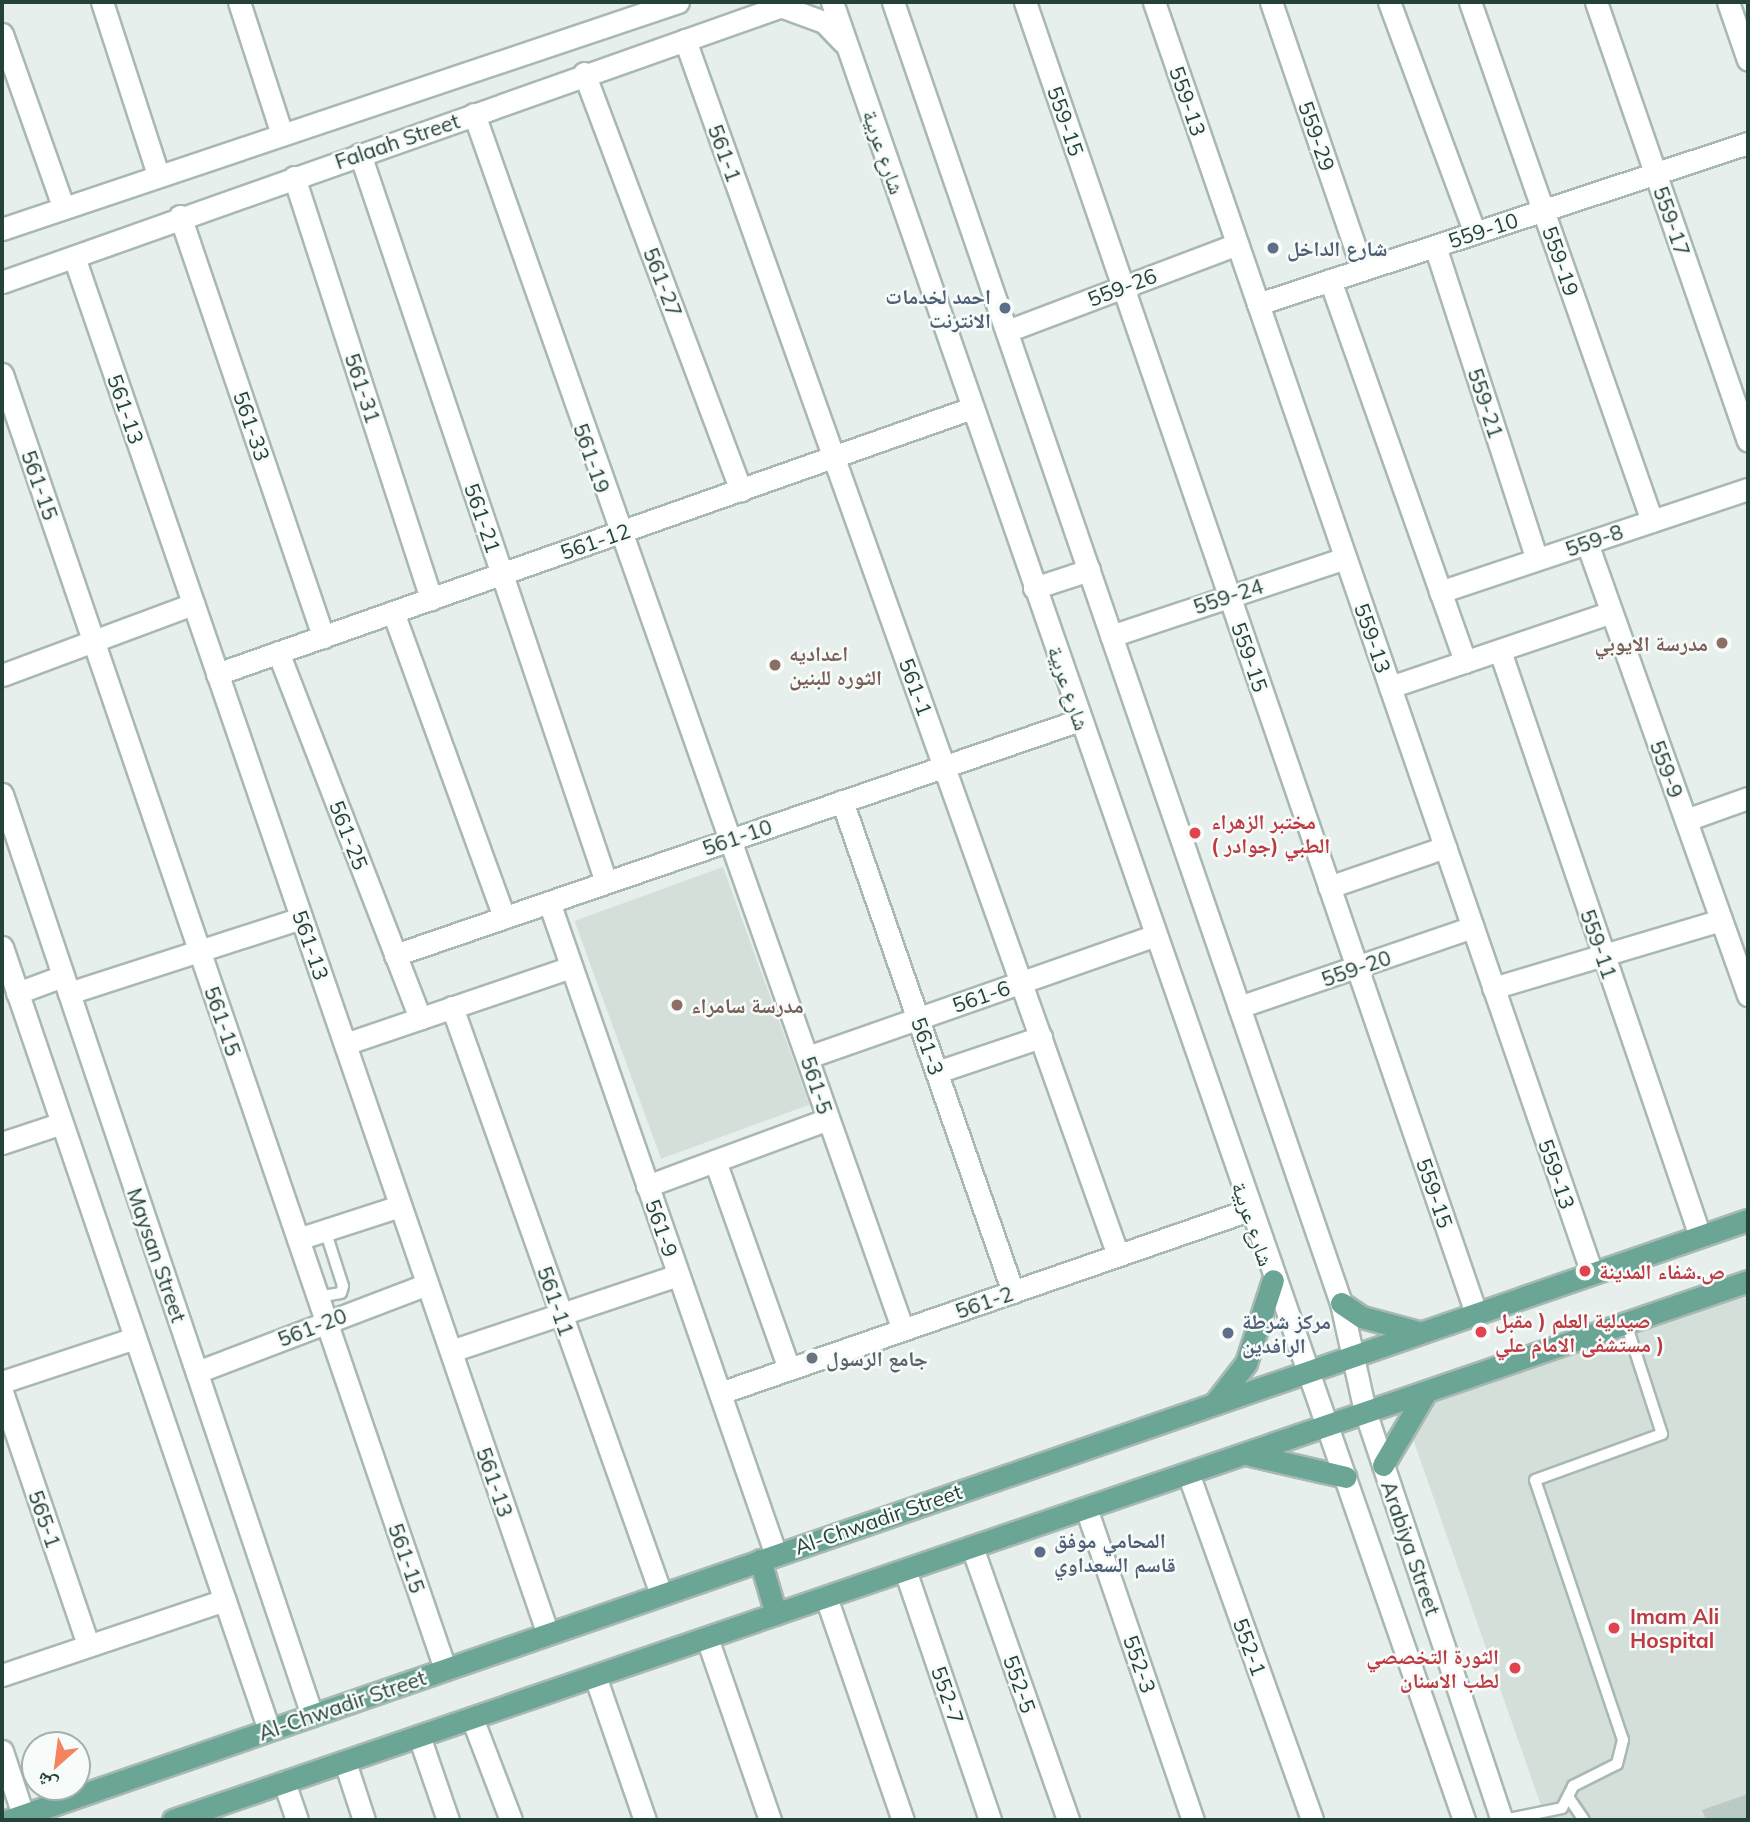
<!DOCTYPE html>
<meta charset="utf-8">
<style>
body{margin:0}
#map{position:relative;width:1750px;height:1822px;overflow:hidden;background:#e6efeb;font-family:Mulish,"Noto Naskh Arabic",sans-serif}
div>[style]{position:absolute}
.built>*{inset:0;background:#d4dfda;transform-origin:0 0}
.building>*{inset:0;background:#bbcac4}
.roads{filter:drop-shadow(2px 0 #a8b8b2) drop-shadow(-2px 0 #a8b8b2) drop-shadow(0 2px #a8b8b2) drop-shadow(0 -2px #a8b8b2)}
.lane>*{height:10px;margin:-5px;padding:0 5px;transform-origin:5px;border-radius:5px;background:#fff}
.street>*{height:21px;margin:-10.5px;padding:0 10.5px;transform-origin:10.5px;border-radius:10.5px;background:#fff}
.secondary>*{height:21px;margin:-10.5px;padding:0 10.5px;transform-origin:10.5px;border-radius:10.5px;background:#fff}
.primary>*{height:21px;margin:-10.5px;padding:0 10.5px;transform-origin:10.5px;border-radius:10.5px;background:#6aa596}
.dots>*{width:19px;height:19px;translate:-50% -50%;box-sizing:border-box;border:4px solid #f7fbf9;border-radius:50%}
span{translate:-50% -50%;white-space:nowrap;text-align:center;line-height:1.15;-webkit-text-stroke:5px #f7fbf9;paint-order:stroke}
.street-label{font-size:21px;color:#24423a}
.service-label{font-size:21px;color:#4e5e75;font-weight:700}
.left{translate:0 -50%;text-align:left}
.right{translate:-100% -50%;text-align:right}
.education-label{font-size:21px;color:#785e54;font-weight:700}
.health-label{font-size:21px;color:#be3a42;font-weight:700}
.worship-label{font-size:21px;color:#5b616d;font-weight:700}
.frame{position:absolute;inset:0;border:4px solid #24423a;pointer-events:none}
.north{position:absolute;left:21px;top:1731px;width:70px;height:70px;box-sizing:border-box;background:#f7fbf9;border:2px solid #a3b1ad;border-radius:50%;rotate:208deg;font-size:19px;font-weight:700;line-height:28px;text-align:center;color:#24423a}
.north::after{content:'';display:block;margin:auto;width:24px;height:32px;background:#f4845f;clip-path:polygon(50% 0,100% 100%,50% 72%,0 100%)}
</style>
<div id="map">
<div class="built">
<i style="left:723px;top:867px;width:253px;height:158px;rotate:70deg"></i>
<i style="clip-path:polygon(1748px 1295px,1748px 1820px,1546px 1820px,1412px 1436px,1430px 1403px)"></i>
</div>
<div class="building">
<i style="clip-path:polygon(1748px 1794px,1748px 1820px,1706px 1820px,1702px 1810px)"></i>
</div>
<div class="roads">
<div class="lane">
<i style="left:318px;top:1297px;width:23px;rotate:-10deg"></i>
<i style="left:341px;top:1293px;width:7px;rotate:-74deg"></i>
<i style="left:343px;top:1286px;width:59px;rotate:-107.8deg"></i>
<i style="left:1569px;top:1798px;width:27px;rotate:56deg"></i>
<i style="left:1504px;top:1820px;width:59px;rotate:-11.7deg"></i>
<i style="left:1562px;top:1808px;width:25px;rotate:-63deg"></i>
<i style="left:1573px;top:1786px;width:49px;rotate:-26.6deg"></i>
<i style="left:1617px;top:1764px;width:25px;rotate:-76deg"></i>
<i style="left:1623px;top:1740px;width:274px;rotate:-108.7deg"></i>
<i style="left:1535px;top:1480px;width:135px;rotate:-19.9deg"></i>
<i style="left:1662px;top:1434px;width:117px;rotate:-108deg"></i>
</div>
<div class="street">
<i style="left:102px;top:2px;width:181px;rotate:72deg"></i>
<i style="left:239px;top:2px;width:139px;rotate:72deg"></i>
<i style="left:1025px;top:2px;width:1386px;rotate:71.02deg"></i>
<i style="left:1154px;top:2px;width:1344px;rotate:70.99deg"></i>
<i style="left:1271px;top:2px;width:283px;rotate:71.1deg"></i>
<i style="left:1389px;top:2px;width:246px;rotate:69.6deg"></i>
<i style="left:1470px;top:2px;width:550px;rotate:70.68deg"></i>
<i style="left:1596px;top:2px;width:464px;rotate:70.9deg"></i>
<i style="left:1728px;top:2px;width:61px;rotate:71deg"></i>
<i style="left:2px;top:34px;width:182px;rotate:70.5deg"></i>
<i style="left:685px;top:40px;width:1290px;rotate:70.39deg"></i>
<i style="left:584px;top:73px;width:446px;rotate:69.4deg"></i>
<i style="left:474px;top:114px;width:1289px;rotate:70.57deg"></i>
<i style="left:360px;top:154px;width:768px;rotate:71.33deg"></i>
<i style="left:294px;top:177px;width:444px;rotate:72deg"></i>
<i style="left:180px;top:216px;width:445px;rotate:71.2deg"></i>
<i style="left:1435px;top:246px;width:329px;rotate:72deg"></i>
<i style="left:74px;top:257px;width:1456px;rotate:71.01deg"></i>
<i style="left:1330px;top:280px;width:405px;rotate:70.5deg"></i>
<i style="left:1258px;top:304px;width:516px;rotate:-18.19deg"></i>
<i style="left:1007px;top:331px;width:246px;rotate:-20.7deg"></i>
<i style="left:2px;top:374px;width:1369px;rotate:71.11deg"></i>
<i style="left:1587px;top:543px;width:480px;rotate:70.4deg"></i>
<i style="left:1440px;top:592px;width:325px;rotate:-18.5deg"></i>
<i style="left:393px;top:612px;width:325px;rotate:70deg"></i>
<i style="left:1111px;top:636px;width:247px;rotate:-18.4deg"></i>
<i style="left:1500px;top:651px;width:618px;rotate:71.13deg"></i>
<i style="left:278px;top:652px;width:393px;rotate:68.8deg"></i>
<i style="left:217px;top:674px;width:800px;rotate:-19.41deg"></i>
<i style="left:2px;top:675px;width:204px;rotate:-20.4deg"></i>
<i style="left:1390px;top:687px;width:233px;rotate:-18.7deg"></i>
<i style="left:842px;top:801px;width:520px;rotate:70.8deg"></i>
<i style="left:1686px;top:820px;width:66px;rotate:-19.5deg"></i>
<i style="left:1329px;top:887px;width:123px;rotate:-19deg"></i>
<i style="left:549px;top:902px;width:691px;rotate:70.83deg"></i>
<i style="left:395px;top:955px;width:724px;rotate:-18.94deg"></i>
<i style="left:1493px;top:988px;width:238px;rotate:-16.6deg"></i>
<i style="left:69px;top:993px;width:244px;rotate:-17.9deg"></i>
<i style="left:452px;top:1007px;width:623px;rotate:70.4deg"></i>
<i style="left:1239px;top:1007px;width:247px;rotate:-18.9deg"></i>
<i style="left:345px;top:1044px;width:239px;rotate:-18.8deg"></i>
<i style="left:808px;top:1057px;width:367px;rotate:-19.3deg"></i>
<i style="left:937px;top:1072px;width:110px;rotate:-18.6deg"></i>
<i style="left:2px;top:1143px;width:63px;rotate:-18.4deg"></i>
<i style="left:715px;top:1161px;width:221px;rotate:70.4deg"></i>
<i style="left:647px;top:1186px;width:193px;rotate:-20.3deg"></i>
<i style="left:298px;top:1239px;width:107px;rotate:-17.9deg"></i>
<i style="left:451px;top:1351px;width:239px;rotate:-18.5deg"></i>
<i style="left:197px;top:1372px;width:246px;rotate:-20.9deg"></i>
<i style="left:2px;top:1382px;width:140px;rotate:-18.3deg"></i>
<i style="left:2px;top:1392px;width:267px;rotate:71.2deg"></i>
<i style="left:720px;top:1393px;width:560px;rotate:-19.08deg"></i>
<i style="left:1188px;top:1473px;width:368px;rotate:70.3deg"></i>
<i style="left:1086px;top:1508px;width:330px;rotate:71.1deg"></i>
<i style="left:972px;top:1547px;width:289px;rotate:70.6deg"></i>
<i style="left:905px;top:1570px;width:264px;rotate:71.2deg"></i>
<i style="left:826px;top:1597px;width:236px;rotate:71deg"></i>
<i style="left:707px;top:1638px;width:193px;rotate:70.9deg"></i>
<i style="left:2px;top:1675px;width:235px;rotate:-18.6deg"></i>
<i style="left:595px;top:1676px;width:152px;rotate:70.9deg"></i>
<i style="left:472px;top:1718px;width:109px;rotate:69.1deg"></i>
<i style="left:419px;top:1736px;width:89px;rotate:71deg"></i>
<i style="left:2px;top:1751px;width:67px;rotate:71.8deg"></i>
</div>
<div class="secondary">
<i style="left:832px;top:2px;width:1925px;rotate:70.83deg"></i>
<i style="left:893px;top:2px;width:1376px;rotate:71deg"></i>
<i style="left:1341px;top:1303px;width:111px;rotate:77.5deg"></i>
<i style="left:1365px;top:1411px;width:431px;rotate:71.5deg"></i>
<i style="left:780px;top:6px;width:47px;rotate:20deg"></i>
<i style="left:824px;top:22px;width:28px;rotate:46deg"></i>
<i style="left:2px;top:229px;width:713px;rotate:-18.56deg"></i>
<i style="left:2px;top:282px;width:839px;rotate:-19.49deg"></i>
<i style="left:1034px;top:588px;width:58px;rotate:-18.1deg"></i>
<i style="left:2px;top:794px;width:972px;rotate:71.4deg"></i>
<i style="left:2px;top:947px;width:827px;rotate:71.17deg"></i>
<i style="left:17px;top:993px;width:49px;rotate:-20.3deg"></i>
<i style="left:345px;top:1762px;width:61px;rotate:71.9deg"></i>
<i style="left:284px;top:1782px;width:40px;rotate:71.1deg"></i>
</div>
<div class="primary">
<i style="left:1341px;top:1303px;width:25px;rotate:34deg"></i>
<i style="left:1362px;top:1317px;width:55px;rotate:14.8deg"></i>
<i style="left:1215px;top:1403px;width:51px;rotate:-52.2deg"></i>
<i style="left:1246px;top:1363px;width:87px;rotate:-72deg"></i>
<i style="left:1250px;top:1455px;width:98px;rotate:12.9deg"></i>
<i style="left:1383px;top:1465px;width:85px;rotate:-59.5deg"></i>
<i style="left:760px;top:1560px;width:56px;rotate:73.5deg"></i>
<i style="left:9px;top:1820px;width:1840px;rotate:-19.04deg"></i>
<i style="left:173px;top:1820px;width:1665px;rotate:-18.89deg"></i>
</div>
</div>
<div class="dots">
<i style="left:1273px;top:248px;background:#5c6f8a"></i>
<i style="left:1005px;top:308px;background:#5c6f8a"></i>
<i style="left:1722px;top:643px;background:#8d6e63"></i>
<i style="left:775px;top:665px;background:#8d6e63"></i>
<i style="left:1195px;top:833px;background:#e0444e"></i>
<i style="left:677px;top:1005px;background:#8d6e63"></i>
<i style="left:1585px;top:1271px;background:#e0444e"></i>
<i style="left:1481px;top:1332px;background:#e0444e"></i>
<i style="left:1228px;top:1333px;background:#5c6f8a"></i>
<i style="left:812px;top:1358px;background:#6b7280"></i>
<i style="left:1040px;top:1552px;background:#5c6f8a"></i>
<i style="left:1614px;top:1628px;background:#e0444e"></i>
<i style="left:1515px;top:1668px;background:#e0444e"></i>
</div>
<div class="street-label">
<span style="left:1188px;top:101px;rotate:71deg">559-13</span>
<span style="left:1066px;top:121px;rotate:71deg">559-15</span>
<span style="left:1317px;top:136px;rotate:71deg">559-29</span>
<span style="left:397px;top:141px;rotate:-19deg">Falaah Street</span>
<span style="left:884px;top:152px;rotate:71deg">شارع عربية</span>
<span style="left:725px;top:153px;rotate:70deg">561-1</span>
<span style="left:1672px;top:221px;rotate:71deg">559-17</span>
<span style="left:1483px;top:230px;rotate:-18deg">559-10</span>
<span style="left:1561px;top:261px;rotate:71deg">559-19</span>
<span style="left:663px;top:282px;rotate:69deg">561-27</span>
<span style="left:1122px;top:287px;rotate:-21deg">559-26</span>
<span style="left:363px;top:388px;rotate:72deg">561-31</span>
<span style="left:1486px;top:403px;rotate:72deg">559-21</span>
<span style="left:126px;top:409px;rotate:71deg">561-13</span>
<span style="left:252px;top:426px;rotate:71deg">561-33</span>
<span style="left:592px;top:458px;rotate:71deg">561-19</span>
<span style="left:40px;top:485px;rotate:71deg">561-15</span>
<span style="left:483px;top:518px;rotate:71deg">561-21</span>
<span style="left:1594px;top:540px;rotate:-19deg">559-8</span>
<span style="left:595px;top:541px;rotate:-19deg">561-12</span>
<span style="left:1228px;top:596px;rotate:-18deg">559-24</span>
<span style="left:1373px;top:638px;rotate:71deg">559-13</span>
<span style="left:1250px;top:657px;rotate:71deg">559-15</span>
<span style="left:916px;top:687px;rotate:70deg">561-1</span>
<span style="left:1069px;top:688px;rotate:71deg">شارع عربية</span>
<span style="left:1667px;top:769px;rotate:70deg">559-9</span>
<span style="left:349px;top:835px;rotate:69deg">561-25</span>
<span style="left:737px;top:837px;rotate:-19deg">561-10</span>
<span style="left:1599px;top:944px;rotate:71deg">559-11</span>
<span style="left:311px;top:945px;rotate:71deg">561-13</span>
<span style="left:1356px;top:968px;rotate:-19deg">559-20</span>
<span style="left:981px;top:996px;rotate:-19deg">561-6</span>
<span style="left:223px;top:1021px;rotate:71deg">561-15</span>
<span style="left:928px;top:1046px;rotate:71deg">561-3</span>
<span style="left:817px;top:1085px;rotate:72deg">561-5</span>
<span style="left:1557px;top:1174px;rotate:71deg">559-13</span>
<span style="left:1435px;top:1193px;rotate:71deg">559-15</span>
<span style="left:1253px;top:1224px;rotate:71deg">شارع عربية</span>
<span style="left:662px;top:1228px;rotate:71deg">561-9</span>
<span style="left:157px;top:1255px;rotate:71deg">Maysan Street</span>
<span style="left:556px;top:1301px;rotate:71deg">561-11</span>
<span style="left:984px;top:1302px;rotate:-19deg">561-2</span>
<span style="left:312px;top:1327px;rotate:-21deg">561-20</span>
<span style="left:495px;top:1482px;rotate:71deg">561-13</span>
<span style="left:45px;top:1519px;rotate:71deg">565-1</span>
<span style="left:878px;top:1519px;rotate:-19deg">Al-Chwadir Street</span>
<span style="left:1411px;top:1548px;rotate:71deg">Arabiya Street</span>
<span style="left:407px;top:1558px;rotate:71deg">561-15</span>
<span style="left:1250px;top:1647px;rotate:70deg">552-1</span>
<span style="left:1140px;top:1664px;rotate:71deg">552-3</span>
<span style="left:1020px;top:1684px;rotate:71deg">552-5</span>
<span style="left:948px;top:1695px;rotate:71deg">552-7</span>
<span style="left:342px;top:1705px;rotate:-19deg">Al-Chwadir Street</span>
</div>
<div class="service-label">
<span class="left" style="left:1287px;top:248px">شارع الداخل</span>
<span class="right" style="left:991px;top:308px">احمد لخدمات<br>الانترنت</span>
<span class="left" style="left:1242px;top:1333px">مركز شرطة<br>الرافدين</span>
<span class="left" style="left:1054px;top:1552px">المحامي موفق<br>قاسم السعداوي</span>
</div>
<div class="education-label">
<span class="right" style="left:1708px;top:643px">مدرسة الايوبي</span>
<span class="left" style="left:789px;top:665px">اعداديه<br>الثوره للبنين</span>
<span class="left" style="left:691px;top:1005px">مدرسة سامراء</span>
</div>
<div class="health-label">
<span class="left" style="left:1211px;top:833px">مختبر الزهراء<br>الطبي (جوادر )</span>
<span class="left" style="left:1599px;top:1271px">ص.شفاء المدينة</span>
<span class="left" style="left:1495px;top:1332px">صيدلية العلم ( مقبل<br>مستشفى الامام علي )</span>
<span class="left" style="left:1630px;top:1628px">Imam Ali<br>Hospital</span>
<span class="right" style="left:1499px;top:1668px">الثورة التخصصي<br>لطب الاسنان</span>
</div>
<div class="worship-label">
<span class="left" style="left:826px;top:1358px">جامع الرسول</span>
</div>
<div class="frame"></div>
<div class="north">ش</div>
</div>
